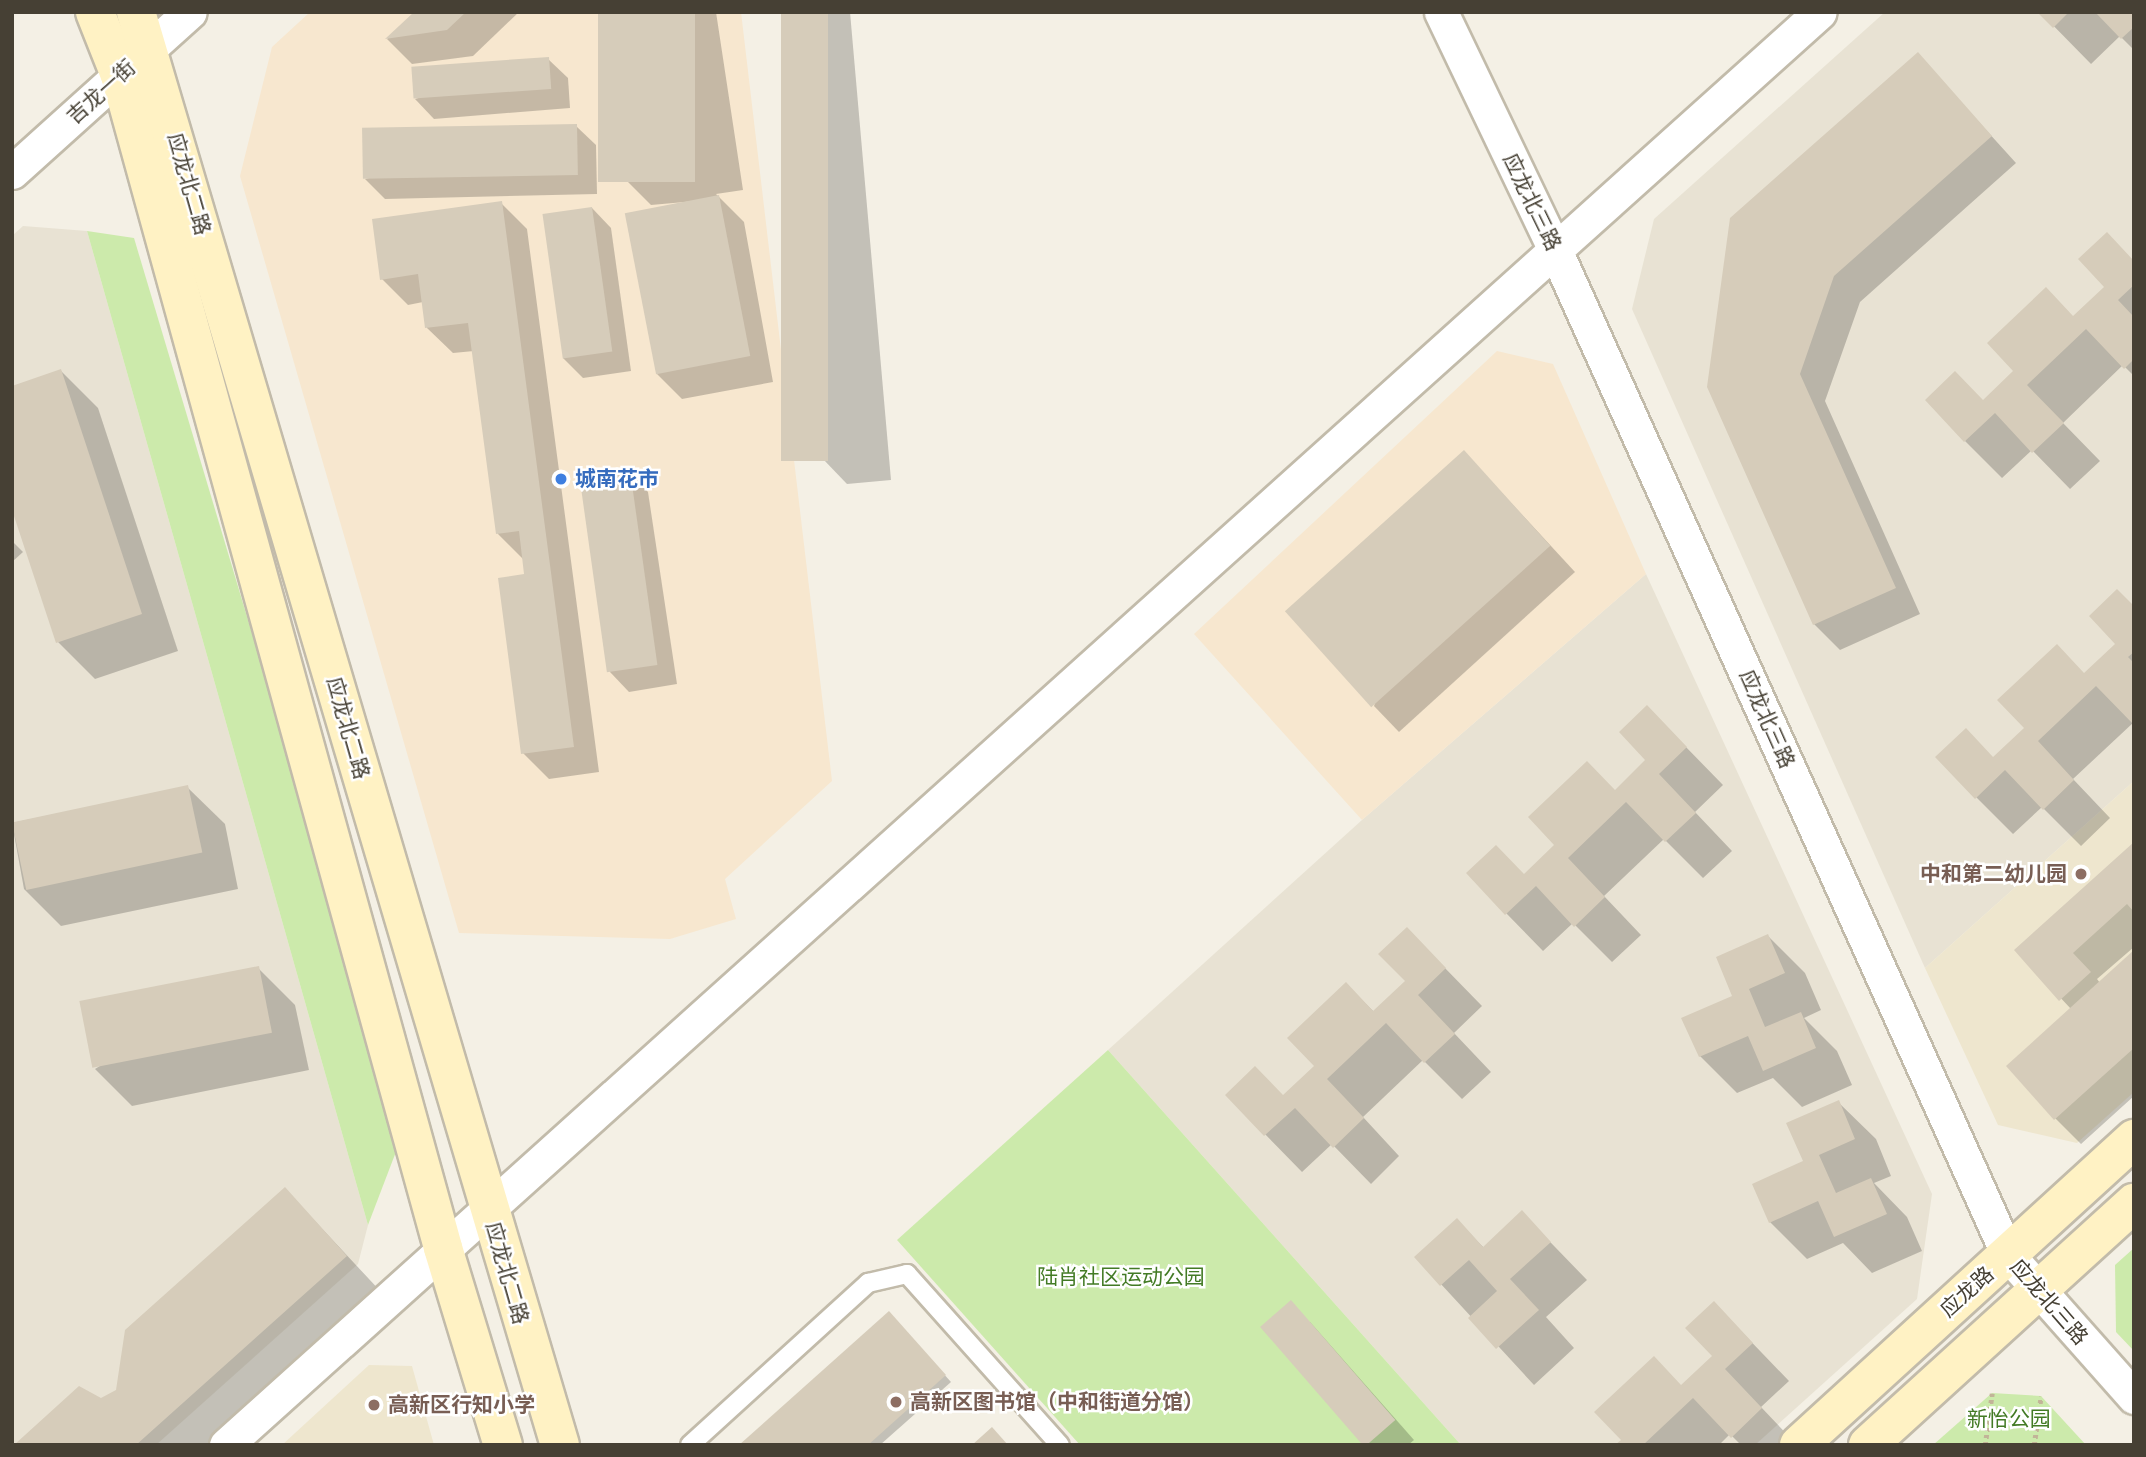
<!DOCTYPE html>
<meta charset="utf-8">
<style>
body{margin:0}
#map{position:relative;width:2146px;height:1457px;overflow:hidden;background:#f4f0e5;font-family:Rubik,"Noto Sans SC",sans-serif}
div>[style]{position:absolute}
.residential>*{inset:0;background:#e8e2d3}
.commercial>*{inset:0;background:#f7e7cf}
.education>*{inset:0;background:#eee6ce}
.green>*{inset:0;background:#cceaab}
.shadow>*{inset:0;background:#0003}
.building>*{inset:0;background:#d6ccba;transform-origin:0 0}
.path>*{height:4.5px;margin-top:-2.25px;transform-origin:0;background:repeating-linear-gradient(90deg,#c2b498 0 3.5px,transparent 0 7px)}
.roads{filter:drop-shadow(2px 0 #c2bbaa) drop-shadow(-2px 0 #c2bbaa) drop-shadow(0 2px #c2bbaa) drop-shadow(0 -2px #c2bbaa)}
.lane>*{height:18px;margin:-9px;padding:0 9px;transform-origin:9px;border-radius:9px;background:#fff}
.street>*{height:33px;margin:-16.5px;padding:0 16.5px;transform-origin:16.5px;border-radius:16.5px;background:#fff}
.secondary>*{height:38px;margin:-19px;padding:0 19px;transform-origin:19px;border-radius:19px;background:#fff2c4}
.dots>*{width:19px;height:19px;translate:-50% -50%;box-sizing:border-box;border:4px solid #fff;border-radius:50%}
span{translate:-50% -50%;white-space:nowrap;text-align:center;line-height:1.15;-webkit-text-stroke:5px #fff;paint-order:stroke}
.street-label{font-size:21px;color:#464034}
.shop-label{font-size:21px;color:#366cbe;font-weight:700}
.left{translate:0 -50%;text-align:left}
.education-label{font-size:21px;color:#785e54;font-weight:700}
.right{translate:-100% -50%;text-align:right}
.park-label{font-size:21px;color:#437b25}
.frame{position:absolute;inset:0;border:14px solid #464034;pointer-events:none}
</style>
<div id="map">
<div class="residential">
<i style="clip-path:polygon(1885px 12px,2134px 12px,2134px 781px,1925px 968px,1632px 309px,1654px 219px)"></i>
<i style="clip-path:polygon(23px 226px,87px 231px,368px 1225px,358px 1264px,156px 1445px,12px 1445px,12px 236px)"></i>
<i style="clip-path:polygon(1646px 574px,1932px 1194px,1917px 1299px,1755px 1445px,1461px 1445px,1108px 1050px,1362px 820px)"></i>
</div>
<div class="commercial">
<i style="clip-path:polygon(310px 12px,741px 12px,832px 781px,725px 879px,736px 919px,670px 939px,459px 933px,240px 176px,272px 47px)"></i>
<i style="clip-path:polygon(1497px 351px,1553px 364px,1646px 574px,1362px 820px,1194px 634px)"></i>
</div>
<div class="education">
<i style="clip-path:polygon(2134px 781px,2134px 1092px,2077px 1143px,1998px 1125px,1925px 968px)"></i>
<i style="clip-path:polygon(369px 1365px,412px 1366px,434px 1445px,282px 1445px)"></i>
</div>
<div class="green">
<i style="clip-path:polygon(87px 231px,134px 238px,402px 1136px,368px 1225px)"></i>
<i style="clip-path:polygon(1108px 1050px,1461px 1445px,1080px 1445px,897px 1240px)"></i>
<i style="clip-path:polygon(2134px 1248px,2134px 1351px,2116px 1332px,2115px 1265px)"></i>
<i style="clip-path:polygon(1992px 1393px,2041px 1396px,2086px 1445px,1933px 1445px)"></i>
</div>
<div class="shadow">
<i style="clip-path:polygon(416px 12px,519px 12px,473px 56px,412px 64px,387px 39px)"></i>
<i style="clip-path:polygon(600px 12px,716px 12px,743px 190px,716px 194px,744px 222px,773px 382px,682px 399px,657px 374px,696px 201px,651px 205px,625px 179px)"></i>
<i style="clip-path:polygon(783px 12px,850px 12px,891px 480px,847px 484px,822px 458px)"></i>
<i style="clip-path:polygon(2040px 12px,2134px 12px,2134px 50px,2120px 36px,2091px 64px)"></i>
<i style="clip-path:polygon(1918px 55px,2016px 163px,1860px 302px,1825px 401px,1920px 614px,1840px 650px,1814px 624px,1708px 387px)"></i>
<i style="clip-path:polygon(548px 59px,568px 78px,570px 108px,434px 119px,415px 99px)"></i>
<i style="clip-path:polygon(576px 126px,596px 145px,597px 194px,385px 199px,365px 179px)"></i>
<i style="clip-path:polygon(501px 203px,527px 229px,599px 772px,549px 779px,523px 753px,526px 576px,524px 560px,498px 534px,474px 351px,453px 353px,427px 328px,423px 302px,408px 305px,382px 279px)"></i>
<i style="clip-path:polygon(592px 208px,611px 228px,631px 371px,583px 378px,563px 358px)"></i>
<i style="clip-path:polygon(2134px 261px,2134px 376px,2123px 365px,2063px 423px,2100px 461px,2070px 489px,2032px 450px,2002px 478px,1965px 441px,1984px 402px)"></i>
<i style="clip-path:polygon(61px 371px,98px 408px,178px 651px,95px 679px,58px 642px,12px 505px)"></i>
<i style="clip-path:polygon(1464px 452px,1575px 572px,1399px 732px,1374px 706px)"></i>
<i style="clip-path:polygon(629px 472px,648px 492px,677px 684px,629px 692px,610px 672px)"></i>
<i style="clip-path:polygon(12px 541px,23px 552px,12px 562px)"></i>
<i style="clip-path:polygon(2134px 608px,2134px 722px,2073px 779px,2110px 818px,2081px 846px,2042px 807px,2013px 834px,1976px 797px,1994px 759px,2118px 644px)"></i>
<i style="clip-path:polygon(1684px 745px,1723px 785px,1695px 812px,1732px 851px,1703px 878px,1664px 839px,1604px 896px,1641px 935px,1612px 962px,1573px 923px,1543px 951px,1468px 874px,1524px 875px,1616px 791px)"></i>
<i style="clip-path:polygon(187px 787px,225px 824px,238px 889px,61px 926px,24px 889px,12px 823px)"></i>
<i style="clip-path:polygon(2134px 844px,2134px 947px,2097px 979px,2100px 983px,2134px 953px,2134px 1096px,2081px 1144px,2055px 1118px,2071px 1009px,2016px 950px)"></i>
<i style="clip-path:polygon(1768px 936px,1805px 973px,1821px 1010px,1804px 1018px,1837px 1051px,1852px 1085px,1802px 1107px,1773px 1078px,1737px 1093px,1700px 1056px)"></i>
<i style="clip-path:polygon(1443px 966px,1482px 1006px,1454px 1033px,1491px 1072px,1462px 1099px,1423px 1060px,1363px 1117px,1399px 1156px,1371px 1184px,1332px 1144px,1302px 1172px,1227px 1095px,1283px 1097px,1316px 1066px,1346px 984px,1374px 1012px)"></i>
<i style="clip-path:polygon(258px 968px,295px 1005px,309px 1070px,132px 1106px,95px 1069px)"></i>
<i style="clip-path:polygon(1838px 1102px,1876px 1139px,1891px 1176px,1874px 1183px,1907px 1217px,1922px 1251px,1872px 1273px,1843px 1243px,1807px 1259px,1770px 1222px)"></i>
<i style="clip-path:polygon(285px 1189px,383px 1294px,214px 1445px,17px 1445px,117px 1391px)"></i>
<i style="clip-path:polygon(1522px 1213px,1587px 1280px,1546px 1317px,1574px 1348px,1534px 1385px,1416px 1257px,1457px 1220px,1484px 1248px)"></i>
<i style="clip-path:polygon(1714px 1303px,1789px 1381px,1761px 1407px,1797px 1445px,1741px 1445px,1730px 1434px,1719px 1445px,1618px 1445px,1714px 1356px)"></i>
<i style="clip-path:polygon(895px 1320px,951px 1382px,880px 1445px,742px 1445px)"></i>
<i style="clip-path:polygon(1310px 1322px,1414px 1440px,1408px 1445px,1366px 1445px,1263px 1327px)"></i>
</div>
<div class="building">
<i style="clip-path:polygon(414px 12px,466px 12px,447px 30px,385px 39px)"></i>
<i style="left:598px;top:12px;width:97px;height:170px"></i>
<i style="left:781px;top:12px;width:47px;height:449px"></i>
<i style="clip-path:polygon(2037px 12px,2069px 12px,2053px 28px)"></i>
<i style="clip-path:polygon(2095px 12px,2134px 12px,2134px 27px,2121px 39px)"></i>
<i style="clip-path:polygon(1918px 52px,1992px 136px,1834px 276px,1800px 374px,1896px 588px,1813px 625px,1707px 387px,1730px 218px)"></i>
<i style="left:549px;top:57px;width:32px;height:138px;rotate:86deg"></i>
<i style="left:577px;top:124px;width:51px;height:215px;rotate:89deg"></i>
<i style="left:719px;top:195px;width:164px;height:96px;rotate:79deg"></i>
<i style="clip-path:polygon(502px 201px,574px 747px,521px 754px,498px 578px,524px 574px,519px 531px,496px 534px,468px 323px,425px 328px,418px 274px,380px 280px,372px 219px)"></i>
<i style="left:592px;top:207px;width:146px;height:50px;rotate:82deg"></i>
<i style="clip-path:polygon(2107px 232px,2134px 261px,2134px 285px,2118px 300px,2134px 317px,2134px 359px,2124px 369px,2086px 329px,2027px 385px,2064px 423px,2032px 453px,1995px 413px,1964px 442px,1925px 400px,1955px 371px,1983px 400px,2013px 371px,1987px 343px,2046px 287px,2073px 316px,2104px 287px,2078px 259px)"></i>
<i style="clip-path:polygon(61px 369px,142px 614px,56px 643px,12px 510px,12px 386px)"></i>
<i style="left:1464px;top:450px;width:129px;height:241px;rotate:48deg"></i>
<i style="left:630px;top:470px;width:197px;height:51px;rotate:82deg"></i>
<i style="clip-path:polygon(2117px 589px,2134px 606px,2134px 652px,2128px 657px,2134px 663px,2134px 725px,2096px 686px,2038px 741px,2074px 780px,2043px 810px,2005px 770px,1975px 799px,1935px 757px,1966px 728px,1993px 757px,2024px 728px,1997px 700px,2057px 644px,2084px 673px,2115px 644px,2089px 616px)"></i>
<i style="clip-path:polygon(1647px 705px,1687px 747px,1659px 774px,1696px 813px,1665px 842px,1626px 802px,1568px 858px,1605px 897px,1574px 927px,1536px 886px,1505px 915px,1466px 873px,1496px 845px,1524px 874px,1554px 845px,1528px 817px,1587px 761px,1615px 790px,1645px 760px,1619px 732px)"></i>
<i style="left:188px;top:785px;width:69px;height:180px;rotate:78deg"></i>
<i style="clip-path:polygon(2134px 842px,2134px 912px,2127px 904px,2073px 953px,2091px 972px,2059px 1001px,2014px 950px)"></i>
<i style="clip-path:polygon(1407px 927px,1446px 968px,1418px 995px,1455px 1034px,1424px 1063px,1386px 1023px,1327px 1079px,1364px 1118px,1333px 1148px,1295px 1108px,1264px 1136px,1225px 1095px,1255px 1066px,1283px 1095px,1314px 1066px,1287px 1038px,1346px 982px,1373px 1011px,1405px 981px,1378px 954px)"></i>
<i style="clip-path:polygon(1768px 934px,1785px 973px,1749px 989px,1765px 1027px,1801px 1012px,1816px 1048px,1763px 1071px,1748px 1036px,1699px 1057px,1681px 1018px,1732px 996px,1716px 957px)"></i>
<i style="clip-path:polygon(2134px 950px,2134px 1048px,2054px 1120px,2006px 1066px)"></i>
<i style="left:259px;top:966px;width:68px;height:183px;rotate:79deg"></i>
<i style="clip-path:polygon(1839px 1100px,1855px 1139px,1819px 1155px,1836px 1193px,1871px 1178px,1887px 1214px,1834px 1237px,1818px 1201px,1769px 1223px,1752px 1184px,1803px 1161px,1786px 1123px)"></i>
<i style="clip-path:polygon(285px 1187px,347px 1256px,136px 1445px,14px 1445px,79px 1386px,101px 1398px,116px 1390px,125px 1330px)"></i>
<i style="clip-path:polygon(1522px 1210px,1551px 1242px,1510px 1279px,1539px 1310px,1496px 1349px,1468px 1318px,1497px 1291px,1469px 1260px,1440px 1286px,1414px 1257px,1457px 1218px,1483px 1247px)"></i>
<i style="left:1291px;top:1300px;width:159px;height:41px;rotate:49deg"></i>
<i style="clip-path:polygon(1714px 1301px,1753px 1343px,1725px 1369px,1762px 1408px,1731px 1438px,1693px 1398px,1643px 1445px,1615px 1445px,1621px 1440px,1594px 1412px,1654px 1356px,1681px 1385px,1712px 1356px,1685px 1328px)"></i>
<i style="clip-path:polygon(889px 1311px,946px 1375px,868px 1445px,739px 1445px)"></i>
<i style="clip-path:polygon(992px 1427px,1008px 1445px,972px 1445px)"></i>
</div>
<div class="path">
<i style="left:1985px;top:1445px;width:52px;rotate:-82.3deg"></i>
<i style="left:2034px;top:1445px;width:49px;rotate:-81.9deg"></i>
</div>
<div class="roads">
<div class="lane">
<i style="left:690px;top:1445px;width:241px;rotate:-42.3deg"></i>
<i style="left:868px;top:1283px;width:40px;rotate:-13deg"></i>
<i style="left:907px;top:1274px;width:229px;rotate:48.2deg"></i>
</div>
<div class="street">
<i style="left:1441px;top:12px;width:266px;rotate:64.4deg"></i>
<i style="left:1556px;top:252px;width:1100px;rotate:65.74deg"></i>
<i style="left:2008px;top:1255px;width:190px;rotate:48.4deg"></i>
<i style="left:12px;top:172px;width:239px;rotate:-42deg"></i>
<i style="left:226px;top:1445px;width:2143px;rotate:-41.96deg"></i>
</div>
<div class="secondary">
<i style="left:95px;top:12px;width:68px;rotate:68.4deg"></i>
<i style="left:120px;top:75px;width:1217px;rotate:74.6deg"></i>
<i style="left:443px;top:1248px;width:206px;rotate:73.1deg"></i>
<i style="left:136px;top:12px;width:1494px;rotate:73.52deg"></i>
<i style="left:1799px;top:1445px;width:454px;rotate:-42.4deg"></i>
<i style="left:1868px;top:1445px;width:360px;rotate:-42.3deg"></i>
</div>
</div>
<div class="dots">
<i style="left:561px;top:479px;background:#3f7fe0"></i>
<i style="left:2081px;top:874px;background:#8d6e63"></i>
<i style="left:896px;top:1402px;background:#8d6e63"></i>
<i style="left:374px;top:1405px;background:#8d6e63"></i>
</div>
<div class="street-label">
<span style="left:101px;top:92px;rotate:-42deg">吉龙一街</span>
<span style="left:189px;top:184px;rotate:74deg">应龙北二路</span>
<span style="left:1532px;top:202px;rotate:64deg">应龙北三路</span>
<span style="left:1767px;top:719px;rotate:66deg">应龙北三路</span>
<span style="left:348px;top:728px;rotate:74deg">应龙北二路</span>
<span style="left:507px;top:1273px;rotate:74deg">应龙北二路</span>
<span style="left:1967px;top:1292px;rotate:-42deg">应龙路</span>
<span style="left:2049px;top:1302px;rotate:49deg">应龙北三路</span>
</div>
<div class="shop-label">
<span class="left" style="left:575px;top:479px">城南花市</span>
</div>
<div class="education-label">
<span class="right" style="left:2067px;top:874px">中和第二幼儿园</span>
<span class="left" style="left:910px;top:1402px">高新区图书馆（中和街道分馆）</span>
<span class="left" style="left:388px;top:1405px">高新区行知小学</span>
</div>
<div class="park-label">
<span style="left:1121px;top:1277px">陆肖社区运动公园</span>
<span style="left:2009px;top:1419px">新怡公园</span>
</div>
<div class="frame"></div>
</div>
